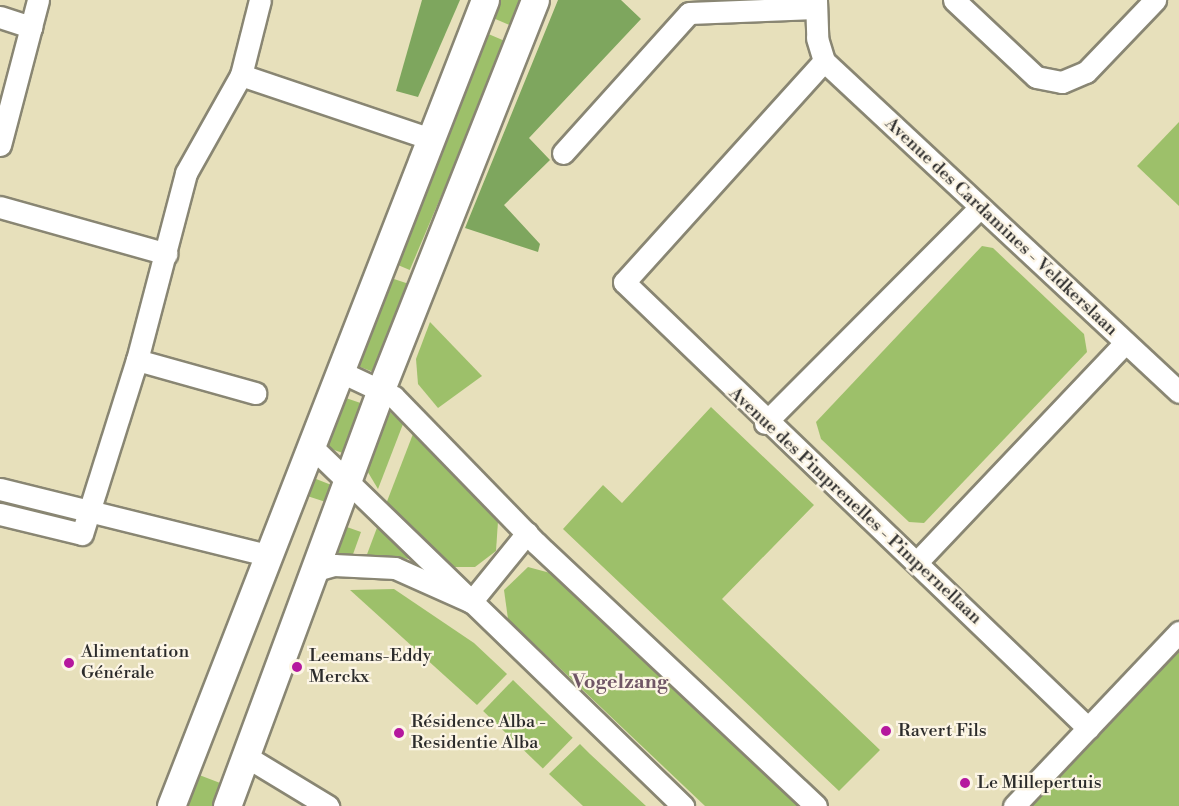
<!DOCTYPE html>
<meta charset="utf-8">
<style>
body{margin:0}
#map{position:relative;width:1179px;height:806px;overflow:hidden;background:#e7e0bb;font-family:"Libre Bodoni",serif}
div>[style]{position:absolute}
.green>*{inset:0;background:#9dc06a;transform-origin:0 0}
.forest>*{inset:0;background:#7ea65e}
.roads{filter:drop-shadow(2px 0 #898673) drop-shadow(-2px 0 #898673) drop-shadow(0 2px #898673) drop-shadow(0 -2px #898673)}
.minor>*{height:21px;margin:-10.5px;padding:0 10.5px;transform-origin:10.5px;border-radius:10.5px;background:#fff}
.tertiary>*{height:27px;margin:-13.5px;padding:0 13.5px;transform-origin:13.5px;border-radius:13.5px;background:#fff}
.dots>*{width:16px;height:16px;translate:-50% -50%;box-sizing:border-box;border:3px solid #fcf5e5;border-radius:50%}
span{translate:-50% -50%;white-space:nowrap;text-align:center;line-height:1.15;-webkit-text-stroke:4.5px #fcf5e5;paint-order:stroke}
.street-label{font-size:18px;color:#2b2b2b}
.poi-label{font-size:18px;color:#2b2b2b}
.left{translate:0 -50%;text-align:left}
.neighbourhood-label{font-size:20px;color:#705666;font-weight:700}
</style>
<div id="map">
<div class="green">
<i style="clip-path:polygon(493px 0,527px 0,514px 27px,486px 15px)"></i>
<i style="left:479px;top:30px;width:30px;height:248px;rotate:23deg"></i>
<i style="clip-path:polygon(1179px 122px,1179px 206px,1137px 166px)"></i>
<i style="clip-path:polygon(982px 246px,993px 248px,1084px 334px,1087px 352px,924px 523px,909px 522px,821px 439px,816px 422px)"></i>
<i style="clip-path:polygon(382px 275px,415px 286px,376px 373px,355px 365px)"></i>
<i style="clip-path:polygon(430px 322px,482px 376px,438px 408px,418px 384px,416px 359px)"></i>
<i style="left:340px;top:396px;width:28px;height:53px;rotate:19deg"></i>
<i style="clip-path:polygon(711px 407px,814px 505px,722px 599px,880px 750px,839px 791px,563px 529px,603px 485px,622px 503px)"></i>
<i style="clip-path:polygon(389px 411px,403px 424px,378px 489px,366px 469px)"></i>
<i style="clip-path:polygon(413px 434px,498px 521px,496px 551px,475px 567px,452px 567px,386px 504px)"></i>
<i style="clip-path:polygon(311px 477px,334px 486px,332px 504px,301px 494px)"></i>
<i style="clip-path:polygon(378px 525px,413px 559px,366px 557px)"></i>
<i style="clip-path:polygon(344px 526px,361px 532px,352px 557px,333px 555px)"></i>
<i style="clip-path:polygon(528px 567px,554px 574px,798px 806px,705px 806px,508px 619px,504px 590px)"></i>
<i style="clip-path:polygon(394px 589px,474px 643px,507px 674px,477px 705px,350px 590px)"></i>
<i style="clip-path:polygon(1179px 638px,1179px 806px,1022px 806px)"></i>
<i style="left:513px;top:680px;width:83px;height:43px;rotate:44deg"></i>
<i style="clip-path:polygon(580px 744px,590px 754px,646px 806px,583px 806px,549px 774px)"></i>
<i style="clip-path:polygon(194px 773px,228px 786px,220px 806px,179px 806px)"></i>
</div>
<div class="forest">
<i style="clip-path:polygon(422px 0,460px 0,418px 97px,396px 91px)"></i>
<i style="clip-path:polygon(558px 0,621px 0,641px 19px,529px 138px,550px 160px,504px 205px,540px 244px,538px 252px,465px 228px)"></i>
</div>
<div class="roads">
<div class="minor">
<i style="left:816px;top:0;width:38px;rotate:88deg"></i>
<i style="left:817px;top:38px;width:24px;rotate:73deg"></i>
<i style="left:824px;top:61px;width:485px;rotate:43deg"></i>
<i style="left:954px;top:0;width:112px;rotate:43.2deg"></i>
<i style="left:1036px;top:77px;width:26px;rotate:11deg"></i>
<i style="left:1062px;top:82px;width:26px;rotate:-23deg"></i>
<i style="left:1086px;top:72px;width:100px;rotate:-46.2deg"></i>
<i style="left:0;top:17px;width:33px;rotate:18deg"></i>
<i style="left:824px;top:61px;width:298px;rotate:132.1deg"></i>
<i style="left:624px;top:282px;width:644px;rotate:43.87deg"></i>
<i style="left:241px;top:75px;width:77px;rotate:-75.8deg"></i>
<i style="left:0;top:145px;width:150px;rotate:-75.3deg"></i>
<i style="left:563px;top:153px;width:188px;rotate:-48deg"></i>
<i style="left:689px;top:13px;width:126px;rotate:-2.3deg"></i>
<i style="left:0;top:207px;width:173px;rotate:15.7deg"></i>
<i style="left:137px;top:360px;width:123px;rotate:15.6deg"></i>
<i style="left:339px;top:371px;width:61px;rotate:25.3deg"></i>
<i style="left:394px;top:397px;width:204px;rotate:45.8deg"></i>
<i style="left:536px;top:543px;width:384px;rotate:43.2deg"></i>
<i style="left:765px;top:423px;width:303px;rotate:-45.1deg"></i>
<i style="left:311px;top:446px;width:518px;rotate:44.06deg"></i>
<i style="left:0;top:489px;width:278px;rotate:13.9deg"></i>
<i style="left:0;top:514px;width:84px;rotate:13.7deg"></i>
<i style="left:82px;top:534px;width:182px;rotate:-72.5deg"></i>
<i style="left:137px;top:360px;width:193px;rotate:-75.3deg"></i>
<i style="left:186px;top:173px;width:112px;rotate:-60.7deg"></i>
<i style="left:241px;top:75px;width:197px;rotate:18.6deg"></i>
<i style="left:917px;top:562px;width:302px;rotate:-46.5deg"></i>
<i style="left:313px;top:571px;width:22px;rotate:-16deg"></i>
<i style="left:334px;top:565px;width:61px;rotate:2.8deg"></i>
<i style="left:395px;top:568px;width:81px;rotate:24deg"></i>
<i style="left:471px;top:602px;width:89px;rotate:-50.9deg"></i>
<i style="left:247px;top:757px;width:95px;rotate:31.2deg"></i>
<i style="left:1014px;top:806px;width:240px;rotate:-46.5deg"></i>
</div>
<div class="tertiary">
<i style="left:171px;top:806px;width:865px;rotate:-68.72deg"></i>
<i style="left:227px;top:806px;width:445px;rotate:-69.7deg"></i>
<i style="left:381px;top:389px;width:418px;rotate:-68.4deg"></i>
</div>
</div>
<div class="dots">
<i style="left:69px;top:663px;background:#b5179e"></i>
<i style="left:297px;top:667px;background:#b5179e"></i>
<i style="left:886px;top:731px;background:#b5179e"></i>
<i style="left:399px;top:733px;background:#b5179e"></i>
<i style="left:965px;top:783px;background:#b5179e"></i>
</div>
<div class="street-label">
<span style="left:1001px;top:227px;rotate:43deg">Avenue des Cardamines - Veldkerslaan</span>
<span style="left:855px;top:506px;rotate:43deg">Avenue des Pimprenelles - Pimpernellaan</span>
</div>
<div class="poi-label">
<span class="left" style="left:81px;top:663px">Alimentation<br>Générale</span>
<span class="left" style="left:309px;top:667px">Leemans-Eddy<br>Merckx</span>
<span class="left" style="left:411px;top:733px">Résidence Alba -<br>Residentie Alba</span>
<span class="left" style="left:898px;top:731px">Ravert Fils</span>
<span class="left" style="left:977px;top:783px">Le Millepertuis</span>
</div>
<div class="neighbourhood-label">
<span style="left:620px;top:682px">Vogelzang</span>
</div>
</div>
